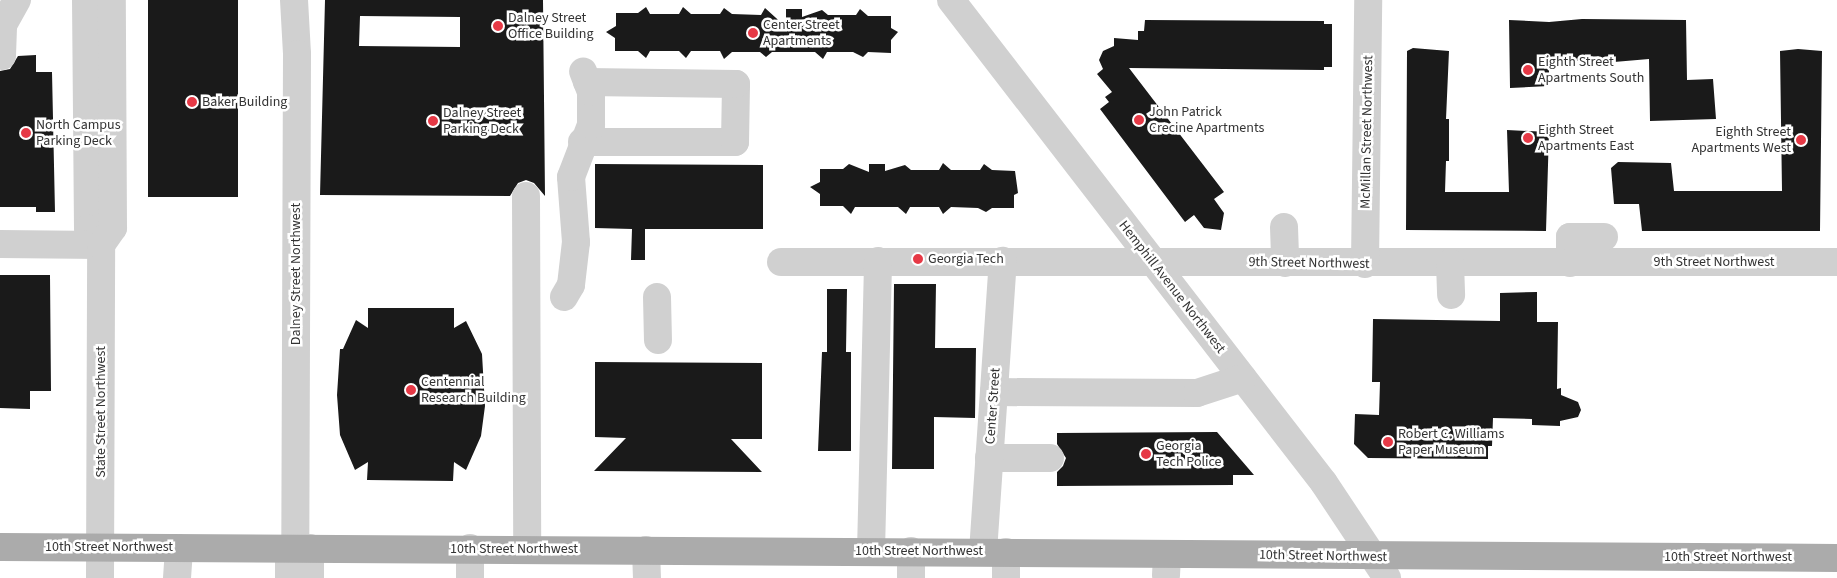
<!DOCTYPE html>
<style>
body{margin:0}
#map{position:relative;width:1837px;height:578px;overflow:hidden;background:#fff;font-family:"Source Sans 3",sans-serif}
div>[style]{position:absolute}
.building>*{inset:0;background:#1a1a1a;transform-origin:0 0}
.minor>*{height:28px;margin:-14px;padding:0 14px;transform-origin:14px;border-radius:14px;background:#d0d0d0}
.major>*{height:28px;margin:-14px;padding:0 14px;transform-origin:14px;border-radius:14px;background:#ababab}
.dots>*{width:14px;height:14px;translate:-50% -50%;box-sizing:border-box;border:2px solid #fff;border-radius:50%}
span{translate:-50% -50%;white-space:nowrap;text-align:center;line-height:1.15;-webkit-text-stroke:5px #fff;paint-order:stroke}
.poi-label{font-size:14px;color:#333}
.left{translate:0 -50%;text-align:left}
.right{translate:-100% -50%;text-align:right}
.street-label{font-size:14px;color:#333}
</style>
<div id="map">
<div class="building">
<i style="left:148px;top:0;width:90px;height:197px"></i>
<i style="clip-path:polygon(evenodd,325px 0,543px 0,545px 196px,534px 183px,526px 180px,518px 183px,510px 196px,320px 195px,325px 0,360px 16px,460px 17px,460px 47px,359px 46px,360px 16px)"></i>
<i style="clip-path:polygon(646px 7px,650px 14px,679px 14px,683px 7px,691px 14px,720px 14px,724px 8px,732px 14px,761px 15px,765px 8px,786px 27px,786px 9px,802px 9px,802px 17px,822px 10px,828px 15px,856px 15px,860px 9px,868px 16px,891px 16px,891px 28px,898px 32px,891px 40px,891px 53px,868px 52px,863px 57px,853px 52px,827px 52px,823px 59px,815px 52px,772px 52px,766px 57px,760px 52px,732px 52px,724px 59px,720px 51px,691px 51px,686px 58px,679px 51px,650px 51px,646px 58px,638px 51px,615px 51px,615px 38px,606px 32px,616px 26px,616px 13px,638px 13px)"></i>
<i style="clip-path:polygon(1582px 19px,1686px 20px,1687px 80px,1713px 79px,1716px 119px,1650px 121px,1649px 59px,1614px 62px,1549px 60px,1549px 86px,1510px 88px,1509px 20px,1549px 22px)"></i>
<i style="clip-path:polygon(1145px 20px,1324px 21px,1324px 24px,1332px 24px,1332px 67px,1324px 67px,1324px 70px,1129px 68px,1224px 192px,1214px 199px,1224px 213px,1221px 230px,1204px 228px,1194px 215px,1185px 222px,1100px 109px,1109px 102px,1105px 97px,1112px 92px,1097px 74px,1103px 69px,1099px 60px,1103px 51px,1114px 46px,1114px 38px,1138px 40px,1138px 31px,1144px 31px)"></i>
<i style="clip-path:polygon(1413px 48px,1449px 51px,1446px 119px,1449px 119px,1449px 161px,1446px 161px,1445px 192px,1509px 192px,1507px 130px,1549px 132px,1546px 231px,1406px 230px,1407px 51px)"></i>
<i style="clip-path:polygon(1798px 49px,1822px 51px,1820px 231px,1642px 231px,1639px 204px,1614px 204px,1611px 168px,1618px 162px,1671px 163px,1674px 191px,1782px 191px,1780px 51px)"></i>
<i style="clip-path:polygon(36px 55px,36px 72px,52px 72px,55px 212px,36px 212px,36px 207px,0 207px,0 71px,10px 69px,18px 56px)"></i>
<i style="clip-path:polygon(943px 163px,951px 170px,980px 170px,984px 164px,992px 170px,1015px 171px,1018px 193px,1014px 195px,1014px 208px,992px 208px,986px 212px,978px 208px,951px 207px,943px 214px,939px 207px,910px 207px,906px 214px,898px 207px,855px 207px,851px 214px,843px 206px,820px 206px,820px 194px,810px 187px,820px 182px,820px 169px,843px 169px,849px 164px,869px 172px,869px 164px,885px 164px,885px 171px,905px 165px,911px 170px,939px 170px)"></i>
<i style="clip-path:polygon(595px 164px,763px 165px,763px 229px,645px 229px,645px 260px,631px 260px,632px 229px,595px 228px)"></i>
<i style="clip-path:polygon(0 275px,50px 275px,51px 391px,30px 391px,30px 409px,0 408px)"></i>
<i style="clip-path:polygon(894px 284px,936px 284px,935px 348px,976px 348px,975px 418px,934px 417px,934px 469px,892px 469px)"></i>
<i style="clip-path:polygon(827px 289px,847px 289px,846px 352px,851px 352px,851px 451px,818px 451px,822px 352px,827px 352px)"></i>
<i style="clip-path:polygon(1537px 292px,1537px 322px,1558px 322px,1557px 389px,1561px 388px,1561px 395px,1578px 402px,1581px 410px,1578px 417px,1560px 421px,1560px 426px,1532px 425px,1532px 419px,1493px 418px,1492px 446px,1488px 446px,1488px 459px,1368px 458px,1354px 444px,1355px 414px,1379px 415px,1380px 382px,1372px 382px,1373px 319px,1500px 321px,1500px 293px)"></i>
<i style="clip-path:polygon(368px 308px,454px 308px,454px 328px,466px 321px,482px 354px,485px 406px,481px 436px,466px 470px,454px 462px,453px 481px,367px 480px,368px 462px,355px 470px,340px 435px,337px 395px,340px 349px,343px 349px,356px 320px,368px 328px)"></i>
<i style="clip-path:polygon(595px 362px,762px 363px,762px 439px,731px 439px,762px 472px,594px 471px,626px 438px,595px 437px)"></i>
<i style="clip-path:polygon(1217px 432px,1254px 475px,1233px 475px,1233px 485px,1057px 486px,1057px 472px,1063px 466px,1066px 458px,1057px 444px,1057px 433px)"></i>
</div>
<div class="minor">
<i style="left:86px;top:0;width:228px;rotate:89.5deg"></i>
<i style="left:88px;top:228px;width:21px;rotate:53deg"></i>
<i style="left:294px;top:0;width:54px;rotate:86.8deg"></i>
<i style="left:297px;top:54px;width:494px;rotate:90.2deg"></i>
<i style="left:951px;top:0;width:610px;rotate:52.32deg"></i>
<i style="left:1324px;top:483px;width:114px;rotate:56.4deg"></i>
<i style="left:2px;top:56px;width:31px;rotate:-88deg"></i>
<i style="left:3px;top:25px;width:29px;rotate:-61deg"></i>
<i style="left:582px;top:142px;width:153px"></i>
<i style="left:735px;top:142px;width:58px;rotate:-89deg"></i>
<i style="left:736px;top:84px;width:149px;rotate:-179.2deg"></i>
<i style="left:526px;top:196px;width:353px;rotate:89.8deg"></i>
<i style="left:1284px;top:227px;width:36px;rotate:88deg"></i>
<i style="left:0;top:244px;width:101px;rotate:0.6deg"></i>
<i style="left:781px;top:262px;width:1056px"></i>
<i style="left:1450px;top:263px;width:32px;rotate:88deg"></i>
<i style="left:1570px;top:263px;width:26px;rotate:-90deg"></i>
<i style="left:1570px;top:237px;width:34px"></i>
<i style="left:1365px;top:264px;width:264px;rotate:-89.3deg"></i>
<i style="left:564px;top:297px;width:14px;rotate:-60deg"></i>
<i style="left:571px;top:285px;width:43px;rotate:-83.4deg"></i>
<i style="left:576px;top:242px;width:65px;rotate:-94.4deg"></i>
<i style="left:571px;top:177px;width:56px;rotate:-69deg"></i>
<i style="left:591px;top:125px;width:33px;rotate:-90deg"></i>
<i style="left:591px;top:92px;width:22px;rotate:-111deg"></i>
<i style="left:657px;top:297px;width:43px;rotate:88.7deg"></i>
<i style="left:994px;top:392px;width:203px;rotate:0.3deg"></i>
<i style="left:1197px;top:393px;width:48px;rotate:-18.1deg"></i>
<i style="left:989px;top:458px;width:61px"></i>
<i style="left:310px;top:548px;width:30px;rotate:90deg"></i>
<i style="left:646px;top:550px;width:28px;rotate:88deg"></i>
<i style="left:871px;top:551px;width:290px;rotate:-88.6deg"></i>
<i style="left:911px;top:551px;width:27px;rotate:90deg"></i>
<i style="left:983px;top:552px;width:292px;rotate:-86.1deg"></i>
<i style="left:1006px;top:552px;width:26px;rotate:90deg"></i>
<i style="left:1166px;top:575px;width:20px;rotate:-87deg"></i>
<i style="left:100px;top:578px;width:333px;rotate:-89.8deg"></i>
<i style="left:101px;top:245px;width:21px;rotate:-55deg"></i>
<i style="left:113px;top:228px;width:228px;rotate:-90.3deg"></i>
<i style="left:177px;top:578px;width:30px;rotate:-86deg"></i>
<i style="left:289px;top:578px;width:30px;rotate:-90deg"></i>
<i style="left:470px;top:578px;width:30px;rotate:-90deg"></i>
</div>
<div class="major">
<i style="left:0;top:547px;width:1837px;rotate:0.34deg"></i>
</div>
<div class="dots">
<i style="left:498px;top:26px;background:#e63946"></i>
<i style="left:753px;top:33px;background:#e63946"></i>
<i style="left:1528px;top:70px;background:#e63946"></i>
<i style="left:192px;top:102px;background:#e63946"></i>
<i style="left:1139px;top:120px;background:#e63946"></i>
<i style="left:433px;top:121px;background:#e63946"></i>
<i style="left:26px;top:133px;background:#e63946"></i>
<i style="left:1528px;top:138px;background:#e63946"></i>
<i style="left:1801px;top:140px;background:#e63946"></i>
<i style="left:918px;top:259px;background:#e63946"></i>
<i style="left:411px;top:390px;background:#e63946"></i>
<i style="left:1388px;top:442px;background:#e63946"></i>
<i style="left:1146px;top:454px;background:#e63946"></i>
</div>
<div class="poi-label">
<span class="left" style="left:508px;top:26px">Dalney Street<br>Office Building</span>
<span class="left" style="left:763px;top:33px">Center Street<br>Apartments</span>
<span class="left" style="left:1538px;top:70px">Eighth Street<br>Apartments South</span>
<span class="left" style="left:202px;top:102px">Baker Building</span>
<span class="left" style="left:1149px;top:120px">John Patrick<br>Crecine Apartments</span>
<span class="left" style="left:443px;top:121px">Dalney Street<br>Parking Deck</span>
<span class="left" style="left:36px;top:133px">North Campus<br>Parking Deck</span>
<span class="left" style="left:1538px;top:138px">Eighth Street<br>Apartments East</span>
<span class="right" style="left:1791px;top:140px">Eighth Street<br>Apartments West</span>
<span class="left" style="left:928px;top:259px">Georgia Tech</span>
<span class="left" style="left:421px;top:390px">Centennial<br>Research Building</span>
<span class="left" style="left:1398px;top:442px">Robert C. Williams<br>Paper Museum</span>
<span class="left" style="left:1156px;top:454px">Georgia<br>Tech Police</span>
</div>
<div class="street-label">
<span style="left:1367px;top:132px;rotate:-89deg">McMillan Street Northwest</span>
<span style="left:1714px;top:262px">9th Street Northwest</span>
<span style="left:1309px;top:263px;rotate:1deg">9th Street Northwest</span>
<span style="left:296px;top:274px;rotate:-90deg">Dalney Street Northwest</span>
<span style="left:1172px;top:287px;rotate:52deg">Hemphill Avenue Northwest</span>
<span style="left:993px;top:406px;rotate:-86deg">Center Street</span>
<span style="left:101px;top:412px;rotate:-90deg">State Street Northwest</span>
<span style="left:109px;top:547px">10th Street Northwest</span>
<span style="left:514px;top:549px">10th Street Northwest</span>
<span style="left:919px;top:551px">10th Street Northwest</span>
<span style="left:1323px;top:556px;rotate:1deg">10th Street Northwest</span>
<span style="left:1728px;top:557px">10th Street Northwest</span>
</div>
</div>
